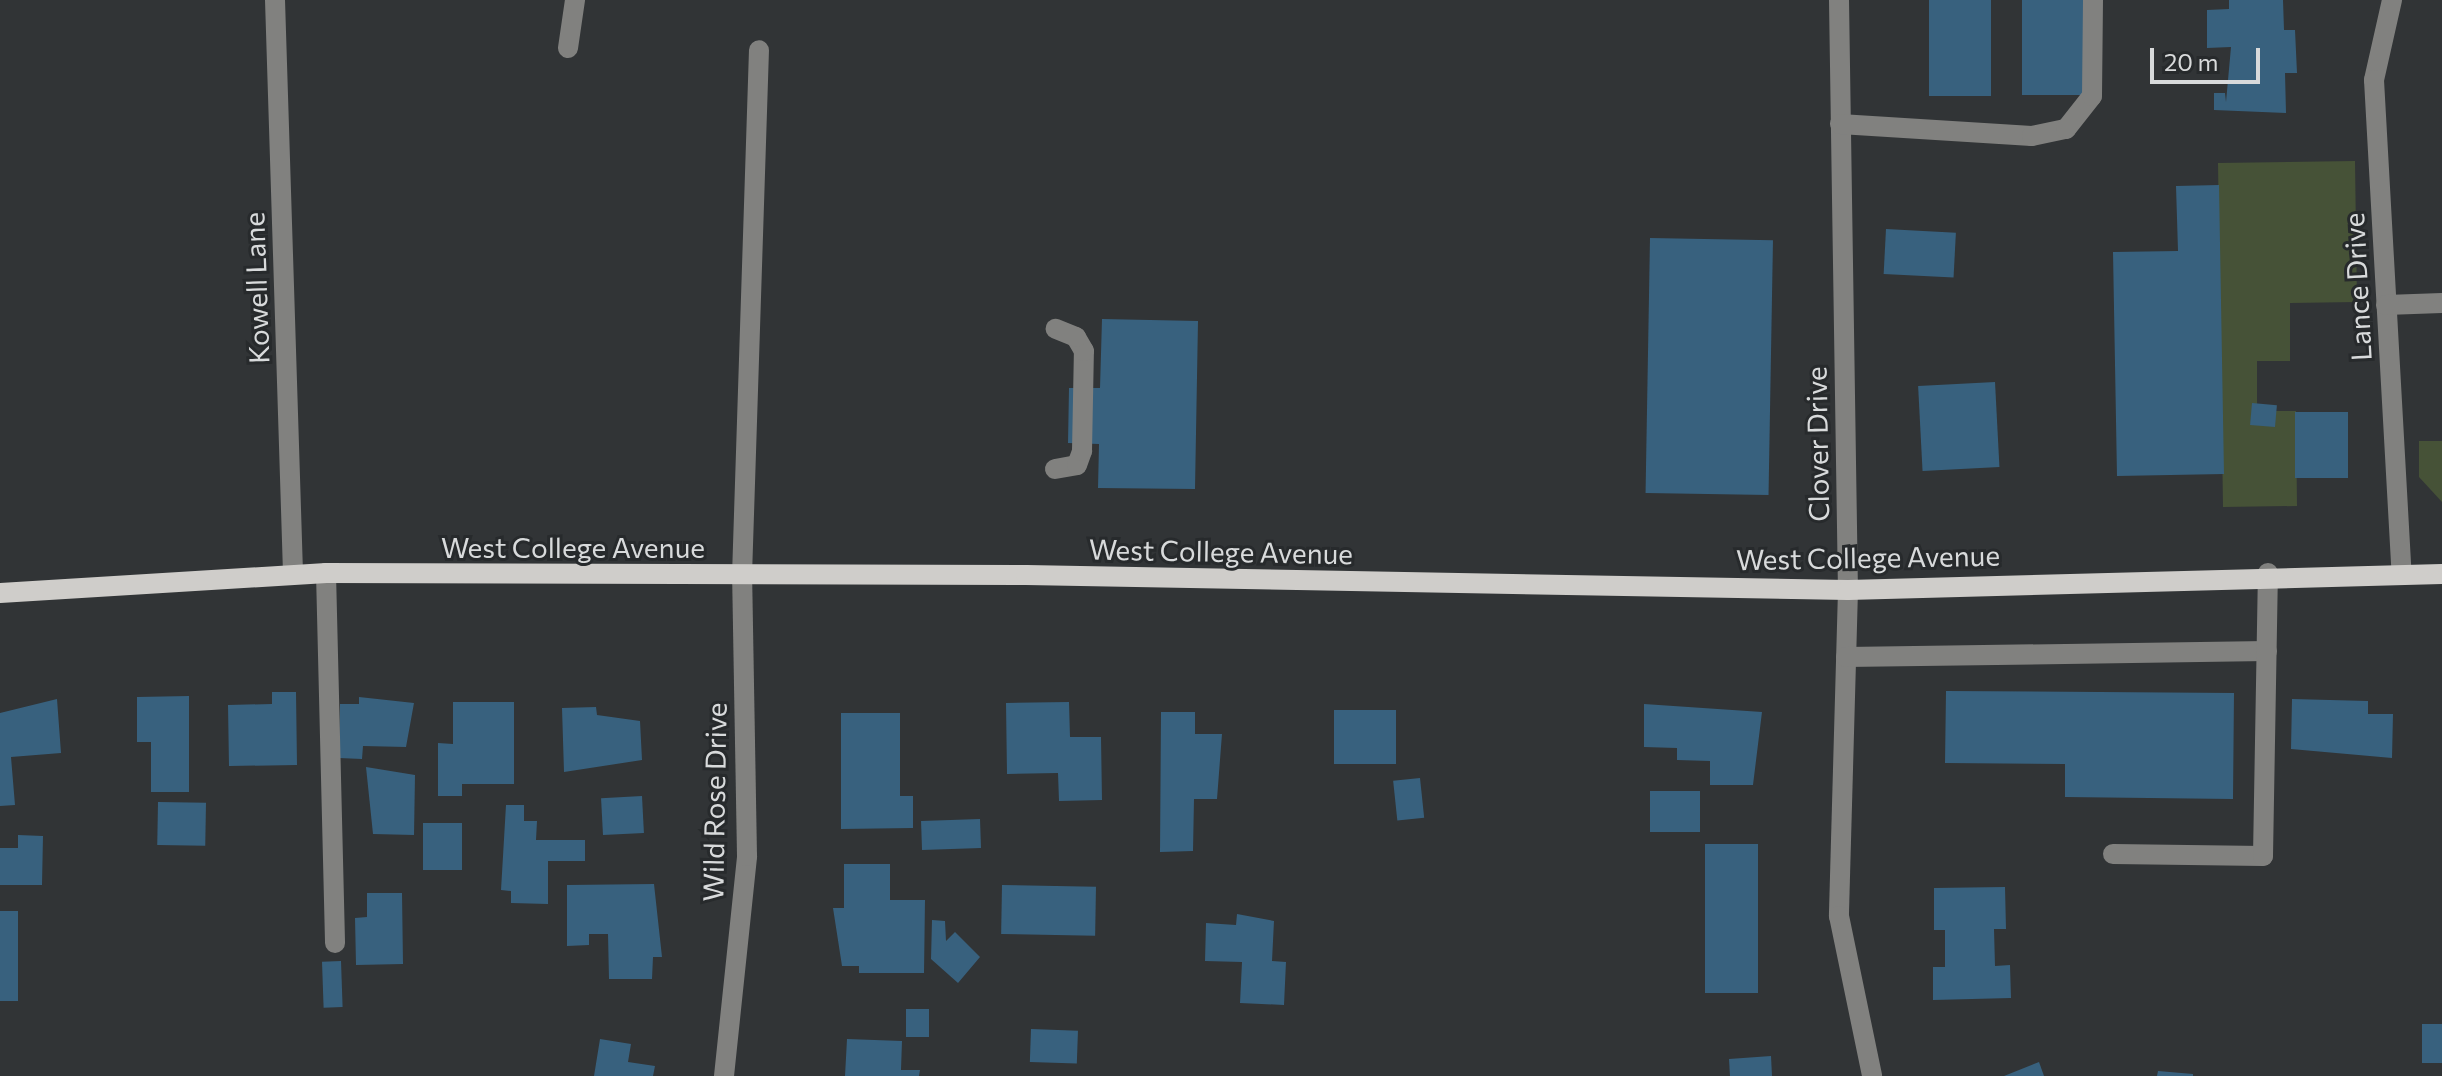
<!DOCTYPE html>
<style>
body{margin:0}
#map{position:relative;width:2442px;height:1076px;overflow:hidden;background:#313436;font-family:Commissioner,sans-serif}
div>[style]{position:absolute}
.green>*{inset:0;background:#465237}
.building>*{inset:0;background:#38617e;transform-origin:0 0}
.minor>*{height:20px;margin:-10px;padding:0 10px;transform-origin:10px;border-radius:10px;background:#81817f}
.major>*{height:20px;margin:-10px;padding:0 10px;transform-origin:10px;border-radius:10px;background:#cfcdca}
span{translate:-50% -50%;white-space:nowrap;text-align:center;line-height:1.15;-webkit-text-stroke:6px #272a2c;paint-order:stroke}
.street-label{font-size:28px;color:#d8dadb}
.scale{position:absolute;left:2150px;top:48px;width:110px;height:36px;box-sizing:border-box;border:4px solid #d8dadb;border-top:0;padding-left:10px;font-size:24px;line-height:28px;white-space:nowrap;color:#d8dadb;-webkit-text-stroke:6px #272a2c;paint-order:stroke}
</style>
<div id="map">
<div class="green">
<i style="clip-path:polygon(2355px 161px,2357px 302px,2290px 303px,2290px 361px,2257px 361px,2257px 411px,2296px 411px,2297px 506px,2223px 507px,2218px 163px)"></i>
<i style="clip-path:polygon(2419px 441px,2442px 441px,2442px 502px,2419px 477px)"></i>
</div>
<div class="building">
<i style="left:1929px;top:0;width:62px;height:96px"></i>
<i style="left:2022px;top:0;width:62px;height:95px"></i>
<i style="clip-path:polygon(2229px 0,2283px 0,2284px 30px,2295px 30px,2297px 73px,2285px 73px,2286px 113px,2214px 110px,2214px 93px,2225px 93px,2226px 102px,2231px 47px,2207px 48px,2207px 10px,2229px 9px)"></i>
<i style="clip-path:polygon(2219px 185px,2224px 474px,2117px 476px,2113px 252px,2178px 251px,2176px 186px)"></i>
<i style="left:1886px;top:229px;width:70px;height:45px;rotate:3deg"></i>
<i style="left:1650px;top:238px;width:123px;height:255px;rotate:1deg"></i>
<i style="clip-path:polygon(1102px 319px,1198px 321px,1195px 489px,1098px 488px,1099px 444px,1068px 443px,1069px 388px,1100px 388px)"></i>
<i style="left:1995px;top:382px;width:85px;height:77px;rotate:87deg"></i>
<i style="left:2252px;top:403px;width:25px;height:22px;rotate:5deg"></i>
<i style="left:2295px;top:412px;width:53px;height:66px"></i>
<i style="clip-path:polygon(1946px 691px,2234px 693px,2233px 799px,2065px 797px,2065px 764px,1945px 763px)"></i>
<i style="clip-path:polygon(272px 692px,296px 692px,297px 765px,229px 766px,228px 705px,272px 704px)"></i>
<i style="clip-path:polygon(189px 696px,189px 792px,151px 792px,151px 742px,137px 742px,137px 697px)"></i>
<i style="clip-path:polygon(359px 697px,414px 703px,406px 747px,363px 746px,362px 759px,339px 758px,340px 704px,359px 704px)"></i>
<i style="clip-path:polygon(57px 699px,61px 753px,11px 757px,15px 805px,0 806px,0 713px)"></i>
<i style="clip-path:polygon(2292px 699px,2368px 701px,2368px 714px,2393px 714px,2392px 758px,2291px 749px)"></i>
<i style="clip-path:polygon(453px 702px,514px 702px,514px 784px,462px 784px,462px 796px,438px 796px,438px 743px,453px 744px)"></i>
<i style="clip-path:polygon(1069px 702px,1070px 737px,1101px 737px,1102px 800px,1059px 801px,1058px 773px,1007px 774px,1006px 703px)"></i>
<i style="clip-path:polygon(1644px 704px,1762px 712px,1753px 785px,1710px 785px,1710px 761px,1677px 760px,1677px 748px,1644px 747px)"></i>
<i style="clip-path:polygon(596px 707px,597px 715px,640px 721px,642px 760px,564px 772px,562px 708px)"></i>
<i style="left:1334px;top:710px;width:62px;height:54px"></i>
<i style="clip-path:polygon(1161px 712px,1195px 712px,1195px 734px,1222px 734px,1217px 799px,1194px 799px,1193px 851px,1160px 852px)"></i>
<i style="clip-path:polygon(841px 713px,900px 713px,900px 796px,913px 796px,913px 828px,841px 829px)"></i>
<i style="clip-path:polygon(366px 767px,415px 775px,414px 835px,373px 834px)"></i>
<i style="left:1420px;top:778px;width:40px;height:27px;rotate:84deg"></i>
<i style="left:1650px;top:791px;width:50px;height:41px"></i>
<i style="left:642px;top:796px;width:37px;height:41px;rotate:87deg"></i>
<i style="left:158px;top:802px;width:48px;height:43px;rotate:1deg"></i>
<i style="clip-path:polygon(506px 805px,524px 805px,524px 821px,537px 821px,536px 840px,585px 840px,585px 861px,548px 861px,548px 904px,511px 903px,511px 891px,501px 890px)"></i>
<i style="left:980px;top:819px;width:29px;height:59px;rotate:88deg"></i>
<i style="left:423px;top:823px;width:39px;height:47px"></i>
<i style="clip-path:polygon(18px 835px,43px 836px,42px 885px,0 885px,0 848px,18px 848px)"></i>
<i style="left:1705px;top:844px;width:53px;height:149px"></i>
<i style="clip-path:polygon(844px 864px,890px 864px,890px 900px,925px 900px,924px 973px,859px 973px,859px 966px,842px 966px,833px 908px,844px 908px)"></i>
<i style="clip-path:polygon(654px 884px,662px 957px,653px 957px,652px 979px,609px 979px,608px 934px,589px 934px,589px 945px,567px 946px,567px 885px)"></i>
<i style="left:1002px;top:885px;width:94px;height:49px;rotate:1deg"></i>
<i style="clip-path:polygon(2005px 887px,2006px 929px,1994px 929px,1995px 966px,2010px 965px,2011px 998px,1933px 1000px,1933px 967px,1945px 967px,1945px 930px,1934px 930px,1934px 888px)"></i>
<i style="clip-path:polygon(367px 893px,402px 893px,403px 964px,356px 965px,355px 918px,367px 917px)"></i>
<i style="left:0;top:911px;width:18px;height:90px"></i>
<i style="clip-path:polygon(1237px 914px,1274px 921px,1272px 961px,1286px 962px,1284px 1005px,1240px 1003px,1242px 962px,1205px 961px,1206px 923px,1236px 925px)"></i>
<i style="clip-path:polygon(932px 920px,945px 921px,946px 941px,955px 932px,980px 957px,958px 983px,931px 959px)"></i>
<i style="left:341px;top:961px;width:46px;height:19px;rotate:88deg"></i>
<i style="left:906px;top:1009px;width:23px;height:28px"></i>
<i style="left:2422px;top:1024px;width:20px;height:39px"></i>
<i style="left:1031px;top:1029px;width:47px;height:33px;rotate:2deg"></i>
<i style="clip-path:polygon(600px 1039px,631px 1044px,628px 1062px,655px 1066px,653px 1076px,594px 1076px)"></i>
<i style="clip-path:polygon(847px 1039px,902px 1041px,901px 1070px,920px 1070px,919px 1076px,845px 1076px)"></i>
<i style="clip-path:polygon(1771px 1056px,1772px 1076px,1730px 1076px,1729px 1059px)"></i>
<i style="clip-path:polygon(2039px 1062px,2044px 1076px,2004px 1076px)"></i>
<i style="clip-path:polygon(2158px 1071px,2193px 1074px,2193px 1076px,2157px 1076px)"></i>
</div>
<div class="minor">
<i style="left:275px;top:0;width:574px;rotate:88.2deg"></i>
<i style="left:1839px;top:0;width:590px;rotate:89.13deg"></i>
<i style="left:1848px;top:590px;width:326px;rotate:91.6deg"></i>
<i style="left:1839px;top:916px;width:163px;rotate:78.3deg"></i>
<i style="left:2392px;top:0;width:82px;rotate:102.7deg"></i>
<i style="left:2374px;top:80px;width:495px;rotate:86.8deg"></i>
<i style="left:568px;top:48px;width:49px;rotate:-81.7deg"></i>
<i style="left:1840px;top:124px;width:192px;rotate:3.6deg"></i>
<i style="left:2032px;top:136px;width:35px;rotate:-12deg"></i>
<i style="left:2066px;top:129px;width:42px;rotate:-51.8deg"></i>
<i style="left:2092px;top:96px;width:96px;rotate:-89.4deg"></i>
<i style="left:2386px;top:305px;width:56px;rotate:-2deg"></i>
<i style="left:1055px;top:469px;width:22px;rotate:-10deg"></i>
<i style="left:1077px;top:465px;width:15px;rotate:-70deg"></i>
<i style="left:1082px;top:451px;width:100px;rotate:-88.9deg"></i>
<i style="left:1084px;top:351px;width:16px;rotate:-120deg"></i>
<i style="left:1076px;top:337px;width:22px;rotate:-158deg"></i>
<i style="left:326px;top:573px;width:370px;rotate:88.6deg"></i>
<i style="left:1846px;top:657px;width:421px;rotate:-0.8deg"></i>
<i style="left:2113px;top:854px;width:150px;rotate:0.8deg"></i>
<i style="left:2263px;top:856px;width:283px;rotate:-89deg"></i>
<i style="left:724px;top:1076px;width:221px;rotate:-84deg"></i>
<i style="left:747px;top:856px;width:280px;rotate:-91deg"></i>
<i style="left:742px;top:576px;width:526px;rotate:-88.15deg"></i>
</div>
<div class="major">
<i style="left:0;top:593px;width:327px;rotate:-3.5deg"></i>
<i style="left:326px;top:573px;width:700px;rotate:0.16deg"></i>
<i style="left:1026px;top:575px;width:822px;rotate:1.05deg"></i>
<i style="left:1848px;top:590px;width:594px;rotate:-1.54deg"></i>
</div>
<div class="street-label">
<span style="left:2357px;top:287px;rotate:-93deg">Lance Drive</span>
<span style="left:256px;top:288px;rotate:-92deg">Kowell Lane</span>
<span style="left:1817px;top:444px;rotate:-91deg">Clover Drive</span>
<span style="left:573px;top:547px">West College Avenue</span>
<span style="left:1221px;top:551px;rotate:1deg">West College Avenue</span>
<span style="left:1868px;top:557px;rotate:-1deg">West College Avenue</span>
<span style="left:714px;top:802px;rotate:-89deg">Wild Rose Drive</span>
</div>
<div class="scale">20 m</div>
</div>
